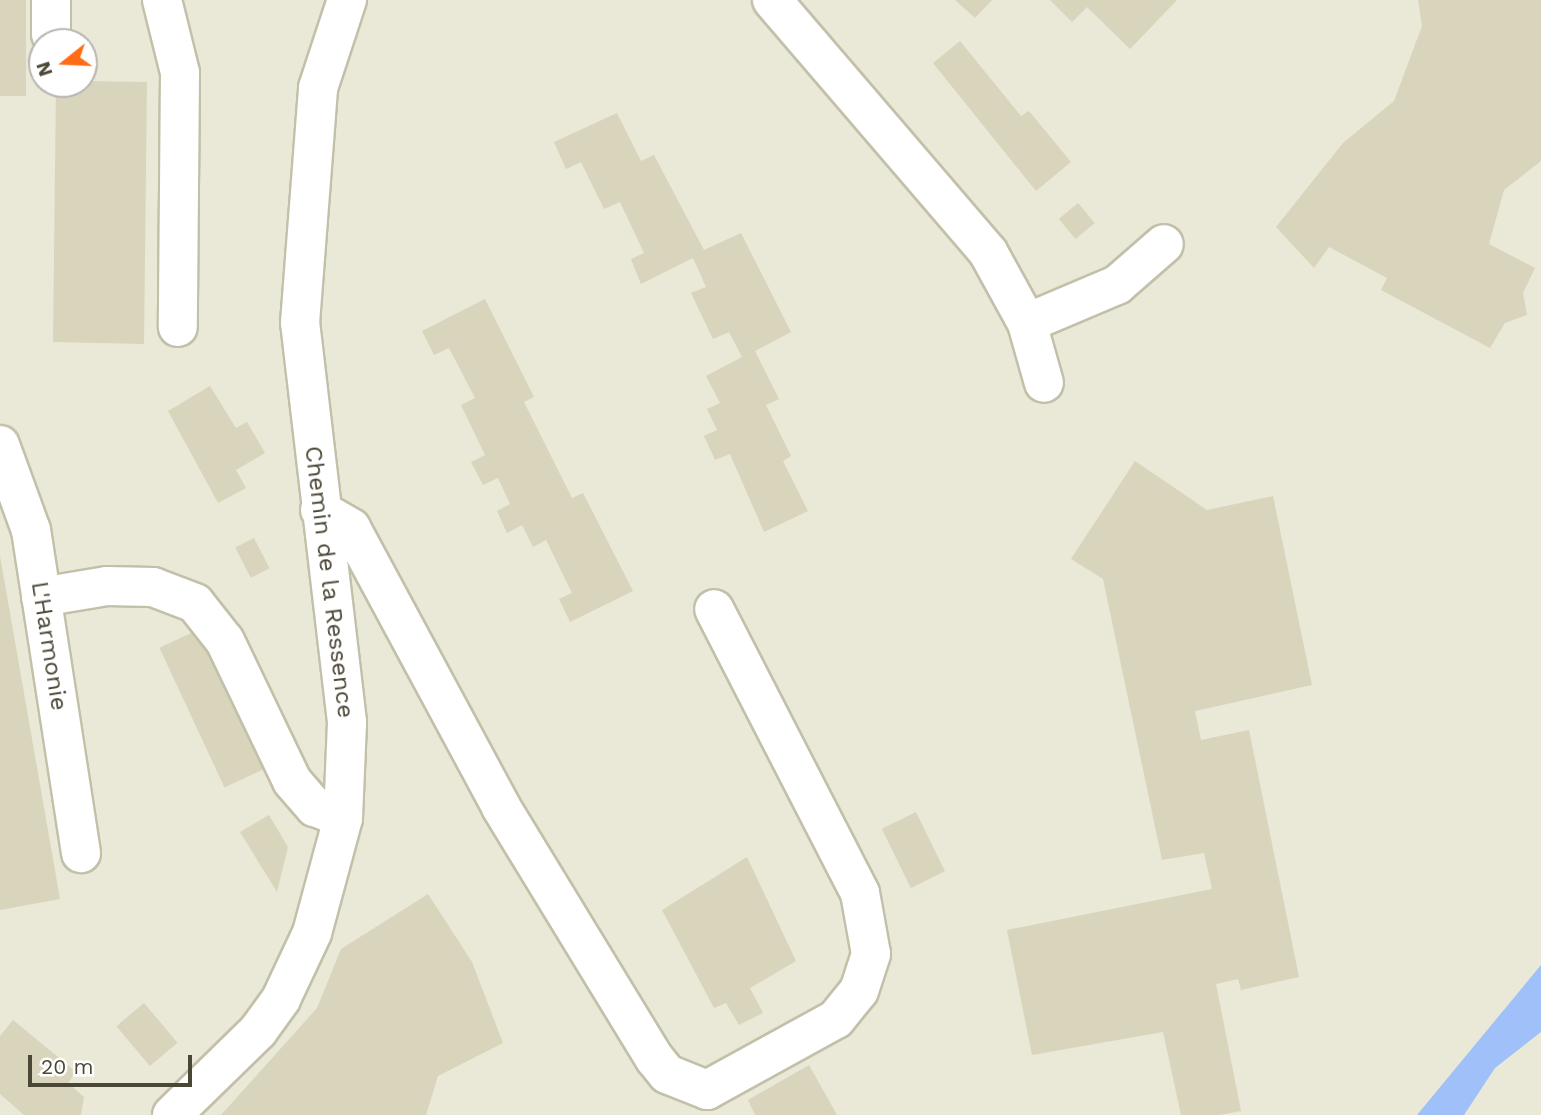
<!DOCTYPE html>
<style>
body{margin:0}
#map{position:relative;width:1541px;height:1115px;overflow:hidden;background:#f6f5e8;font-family:"Work Sans",sans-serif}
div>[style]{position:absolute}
.residential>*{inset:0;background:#eae8d6}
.water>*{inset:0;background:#9fc0f9}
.building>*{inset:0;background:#d9d4bc;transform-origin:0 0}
.roads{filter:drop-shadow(2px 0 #c3c0aa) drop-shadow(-2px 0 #c3c0aa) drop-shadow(0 2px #c3c0aa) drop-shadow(0 -2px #c3c0aa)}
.minor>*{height:38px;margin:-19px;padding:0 19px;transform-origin:19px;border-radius:19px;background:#fff}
span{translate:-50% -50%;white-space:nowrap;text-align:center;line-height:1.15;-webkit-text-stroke:5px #fff;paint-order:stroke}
.street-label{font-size:24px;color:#4b4736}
.north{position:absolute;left:28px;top:28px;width:70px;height:70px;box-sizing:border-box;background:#fff;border:2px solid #b7b5af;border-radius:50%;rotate:252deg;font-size:19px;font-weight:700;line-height:28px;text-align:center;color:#4b4736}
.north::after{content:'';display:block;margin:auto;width:24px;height:32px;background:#ff6c16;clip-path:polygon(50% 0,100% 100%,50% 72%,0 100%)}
.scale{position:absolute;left:28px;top:1055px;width:164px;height:32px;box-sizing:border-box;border:4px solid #4b4736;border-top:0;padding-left:9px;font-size:21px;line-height:24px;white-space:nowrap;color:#4b4736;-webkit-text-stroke:5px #fff;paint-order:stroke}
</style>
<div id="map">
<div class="residential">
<i style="clip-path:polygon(evenodd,0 0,1541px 0,1541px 1115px,0 1115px,0 0,42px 42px,84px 42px,84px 84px,42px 84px,42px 42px)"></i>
</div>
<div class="water">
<i style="clip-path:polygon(1541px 965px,1541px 1032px,1495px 1068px,1464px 1115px,1417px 1115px)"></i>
</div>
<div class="building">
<i style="left:0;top:0;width:26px;height:96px"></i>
<i style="clip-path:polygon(955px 0,992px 0,975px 18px)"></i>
<i style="clip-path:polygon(1050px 0,1177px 0,1130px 49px,1087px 7px,1072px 22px)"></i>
<i style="clip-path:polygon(1418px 0,1541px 0,1541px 161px,1504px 190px,1489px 244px,1535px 268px,1523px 293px,1527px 315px,1505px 323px,1490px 348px,1381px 290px,1387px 278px,1329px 247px,1314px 268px,1276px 227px,1343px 143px,1394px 101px,1422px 26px)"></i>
<i style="clip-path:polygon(960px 41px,1021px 116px,1029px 111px,1071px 162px,1036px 191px,933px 63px)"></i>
<i style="clip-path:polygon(84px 81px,147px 82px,144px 344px,53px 342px,56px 84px)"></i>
<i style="clip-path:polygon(617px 113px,641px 161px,654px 155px,704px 250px,741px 233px,791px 332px,755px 351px,779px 399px,766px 405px,791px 456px,783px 461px,808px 511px,764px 532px,730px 454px,715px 460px,704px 436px,717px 430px,707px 409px,720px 403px,706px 376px,742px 357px,729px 332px,713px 339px,691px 293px,706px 287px,693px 258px,641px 284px,631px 259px,644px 253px,620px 202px,604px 209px,581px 162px,566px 169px,554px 142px)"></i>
<i style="left:1078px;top:203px;width:26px;height:25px;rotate:50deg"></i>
<i style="clip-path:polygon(485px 299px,534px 397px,524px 402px,572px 498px,583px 493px,633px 591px,570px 622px,559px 599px,572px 593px,546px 540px,533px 547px,522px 525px,507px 533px,497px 511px,510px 504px,498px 478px,483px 485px,471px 462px,485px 455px,461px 405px,475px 398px,449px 348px,434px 355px,422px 331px)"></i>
<i style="clip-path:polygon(210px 386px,236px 428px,247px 422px,265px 453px,236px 470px,246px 488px,218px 503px,168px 411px)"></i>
<i style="clip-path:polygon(1135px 461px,1207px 510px,1273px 496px,1312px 685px,1195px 711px,1201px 740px,1249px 730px,1299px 977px,1241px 990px,1238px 979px,1216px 984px,1241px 1111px,1219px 1115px,1181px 1115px,1163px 1032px,1032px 1055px,1007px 930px,1212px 889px,1204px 853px,1162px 860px,1103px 579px,1071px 559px)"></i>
<i style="left:254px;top:538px;width:34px;height:21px;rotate:63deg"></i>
<i style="clip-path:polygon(0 556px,60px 899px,0 910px)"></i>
<i style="left:202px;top:628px;width:154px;height:47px;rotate:65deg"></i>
<i style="left:916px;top:812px;width:66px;height:38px;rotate:64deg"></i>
<i style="clip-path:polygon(269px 815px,288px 847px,277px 892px,240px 832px)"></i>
<i style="clip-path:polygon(747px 857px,796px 961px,750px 988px,763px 1013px,739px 1025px,726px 1003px,714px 1008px,662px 910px)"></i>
<i style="clip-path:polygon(428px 894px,472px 962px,503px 1043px,438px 1076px,426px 1115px,221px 1115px,317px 1008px,341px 949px)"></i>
<i style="left:144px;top:1003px;width:52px;height:36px;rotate:50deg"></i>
<i style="clip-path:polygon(13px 1020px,76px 1072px,68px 1083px,84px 1097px,81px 1115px,24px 1115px,0 1094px,0 1036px)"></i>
<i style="clip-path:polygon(809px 1065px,837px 1115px,755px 1115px,748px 1100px)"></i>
</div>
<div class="roads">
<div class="minor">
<i style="left:162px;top:0;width:75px;rotate:76.1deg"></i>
<i style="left:180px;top:73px;width:254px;rotate:90.5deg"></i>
<i style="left:772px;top:0;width:332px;rotate:49.4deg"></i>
<i style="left:988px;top:252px;width:81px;rotate:61.2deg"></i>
<i style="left:1027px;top:323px;width:62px;rotate:74.2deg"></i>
<i style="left:51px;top:34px;width:34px;rotate:-90deg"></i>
<i style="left:1027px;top:323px;width:98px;rotate:-22.9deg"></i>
<i style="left:1117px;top:285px;width:62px;rotate:-41.1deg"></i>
<i style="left:0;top:445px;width:90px;rotate:70deg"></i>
<i style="left:31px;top:530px;width:327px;rotate:81.2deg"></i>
<i style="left:320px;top:510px;width:36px;rotate:30deg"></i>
<i style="left:351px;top:528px;width:317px;rotate:61.7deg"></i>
<i style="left:501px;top:807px;width:295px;rotate:58.6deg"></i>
<i style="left:655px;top:1059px;width:19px;rotate:51deg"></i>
<i style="left:667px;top:1074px;width:43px;rotate:21.8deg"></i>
<i style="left:707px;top:1090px;width:147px;rotate:-28.8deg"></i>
<i style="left:836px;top:1019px;width:36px;rotate:-51deg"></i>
<i style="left:859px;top:991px;width:39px;rotate:-72deg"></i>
<i style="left:871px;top:954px;width:62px;rotate:-100.2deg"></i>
<i style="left:860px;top:893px;width:319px;rotate:-117.2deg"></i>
<i style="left:41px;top:597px;width:67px;rotate:-9.5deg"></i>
<i style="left:107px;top:586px;width:46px;rotate:1.2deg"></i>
<i style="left:153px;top:587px;width:45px;rotate:20.9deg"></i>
<i style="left:195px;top:603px;width:48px;rotate:51.7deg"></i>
<i style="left:225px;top:641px;width:155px;rotate:64.4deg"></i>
<i style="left:292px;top:781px;width:35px;rotate:49deg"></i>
<i style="left:315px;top:807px;width:30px;rotate:21deg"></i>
<i style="left:172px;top:1115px;width:120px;rotate:-44.3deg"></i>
<i style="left:258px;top:1031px;width:39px;rotate:-54deg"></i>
<i style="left:281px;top:999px;width:73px;rotate:-64.8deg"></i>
<i style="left:312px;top:933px;width:119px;rotate:-74.9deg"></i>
<i style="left:343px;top:818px;width:96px;rotate:-87.6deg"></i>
<i style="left:347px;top:722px;width:402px;rotate:-96.7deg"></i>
<i style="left:300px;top:323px;width:236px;rotate:-85.6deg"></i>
<i style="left:318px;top:88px;width:93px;rotate:-71.8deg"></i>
</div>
</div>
<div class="street-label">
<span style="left:329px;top:582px;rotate:83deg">Chemin de la Ressence</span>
<span style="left:49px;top:646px;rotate:81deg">L'Harmonie</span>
</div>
<div class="north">N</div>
<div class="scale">20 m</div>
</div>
